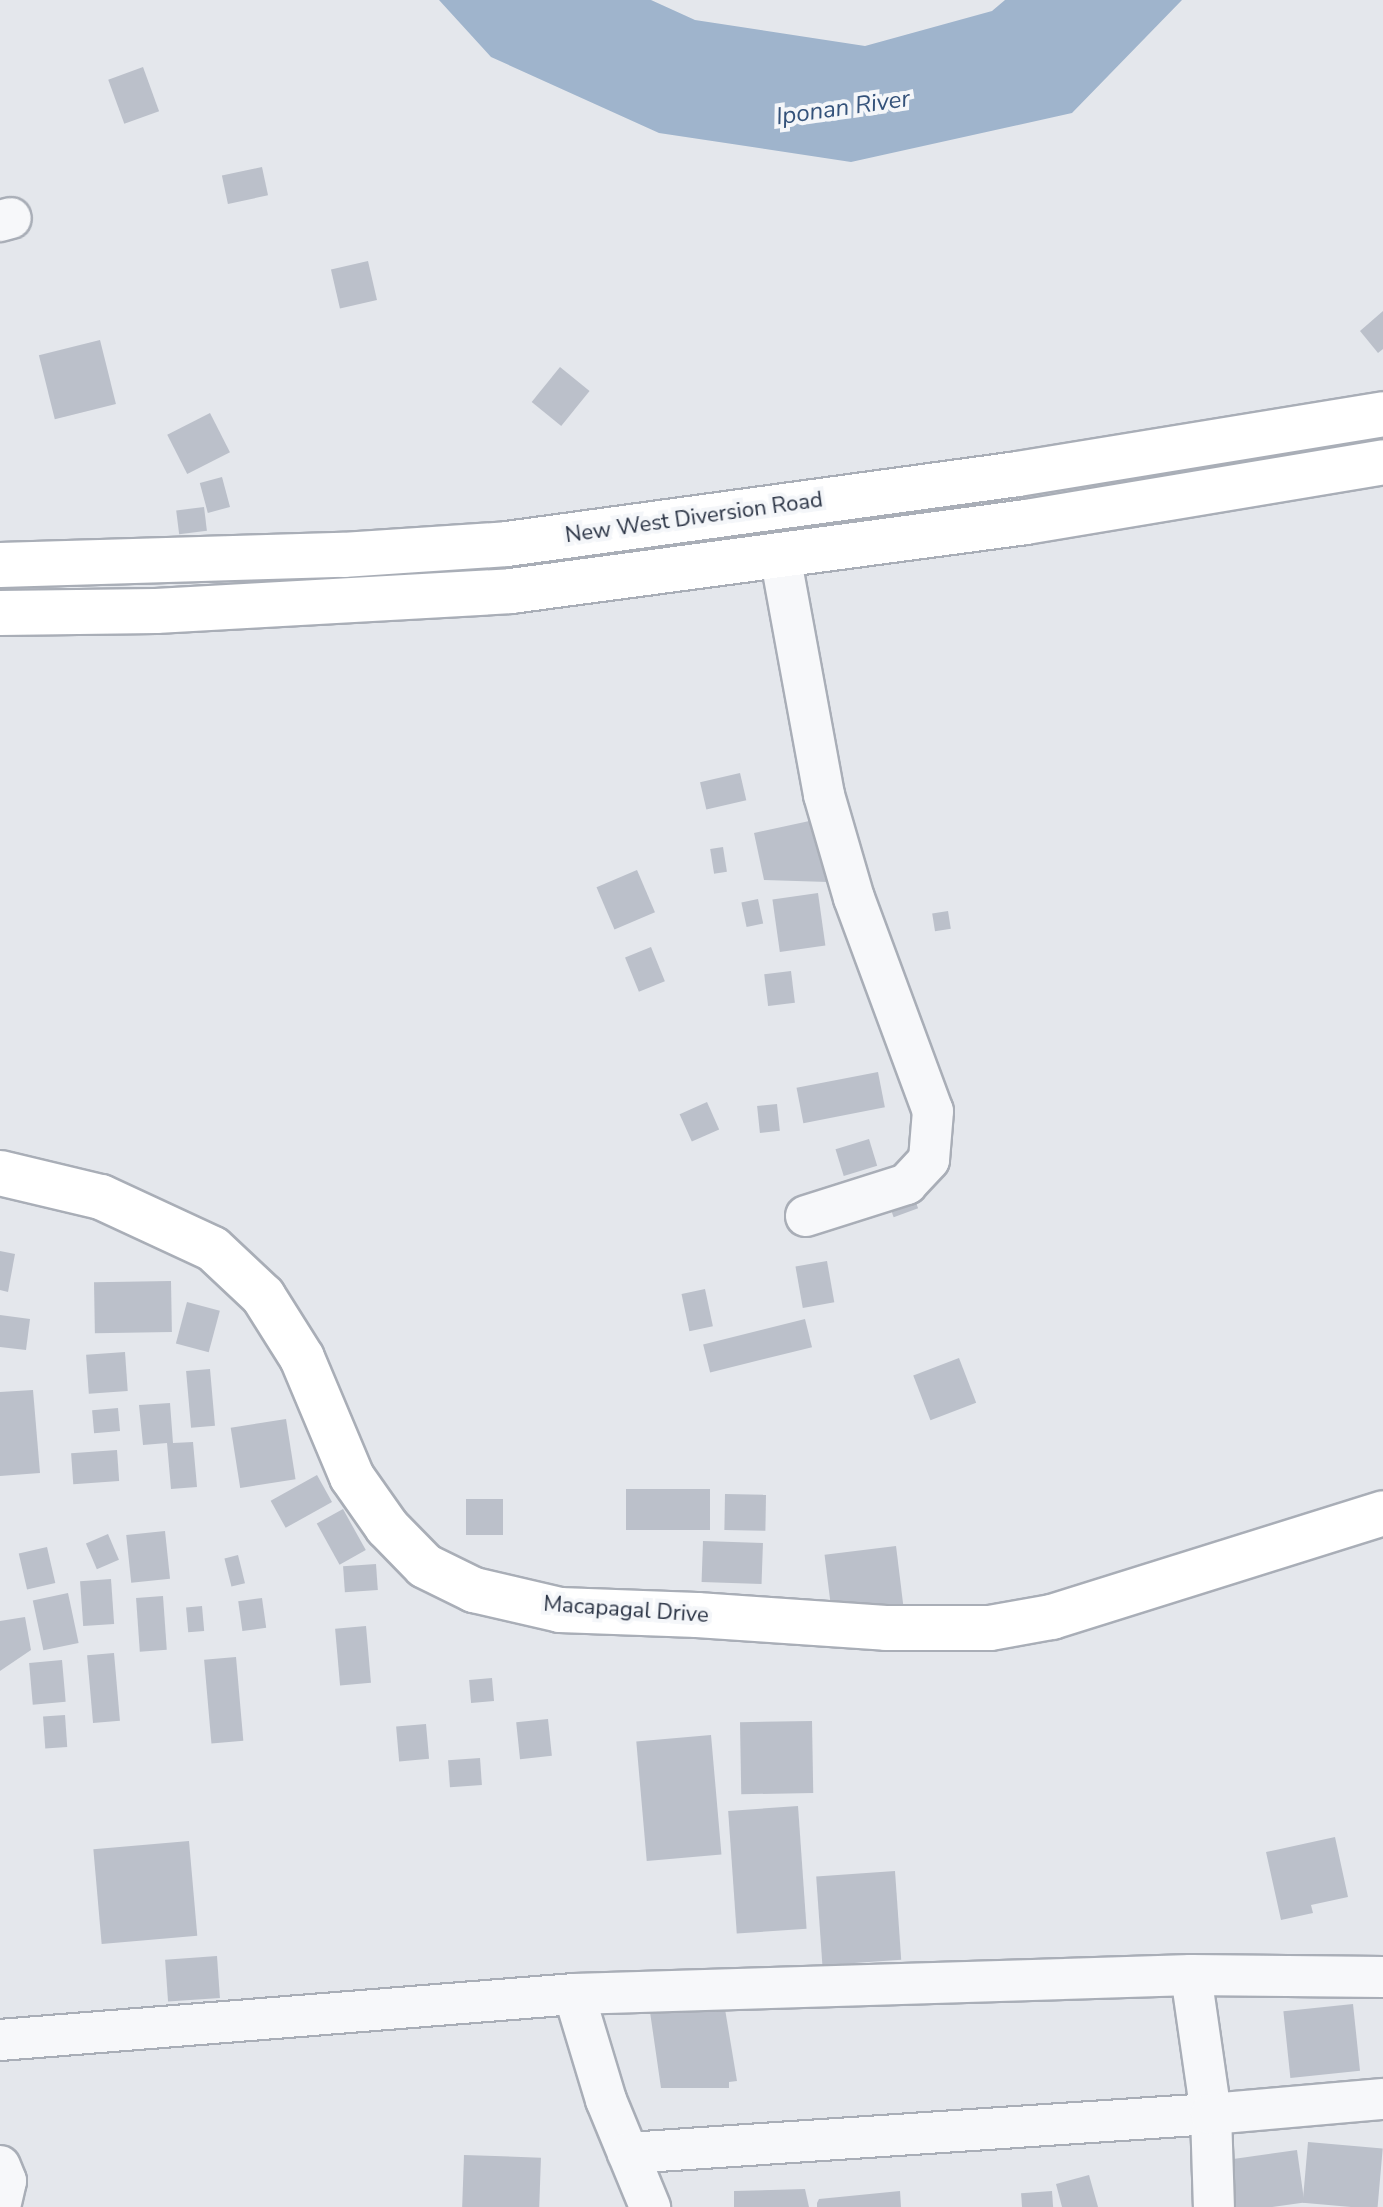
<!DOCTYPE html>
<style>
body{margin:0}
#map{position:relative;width:1383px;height:2207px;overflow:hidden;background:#e4e7ec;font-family:"Nunito Sans",sans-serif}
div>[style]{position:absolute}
.water>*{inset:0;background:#9fb4cc}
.building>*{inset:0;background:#bbc0ca;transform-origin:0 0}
.roads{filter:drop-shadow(2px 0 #a9aeb7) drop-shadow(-2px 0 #a9aeb7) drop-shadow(0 2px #a9aeb7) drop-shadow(0 -2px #a9aeb7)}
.street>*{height:40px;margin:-20px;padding:0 20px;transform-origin:20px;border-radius:20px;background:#f7f8fa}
.secondary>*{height:44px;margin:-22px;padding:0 22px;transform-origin:22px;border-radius:22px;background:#fff}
span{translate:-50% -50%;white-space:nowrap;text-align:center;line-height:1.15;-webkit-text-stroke:8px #f4f6f9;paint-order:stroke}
.street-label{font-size:22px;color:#2b3445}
.water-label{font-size:24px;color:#34527a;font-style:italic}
</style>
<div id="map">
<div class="water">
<i style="clip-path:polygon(439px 0,651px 0,695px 20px,865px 46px,992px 11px,1005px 0,1182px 0,1072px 113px,851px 162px,659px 133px,491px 57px)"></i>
</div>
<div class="building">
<i style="left:143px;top:67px;width:47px;height:37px;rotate:70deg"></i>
<i style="left:262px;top:167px;width:29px;height:41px;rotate:78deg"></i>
<i style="left:368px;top:261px;width:40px;height:38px;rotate:77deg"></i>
<i style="clip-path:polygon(1383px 311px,1383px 349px,1378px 353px,1360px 331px)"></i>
<i style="left:100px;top:340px;width:66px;height:63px;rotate:76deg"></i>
<i style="left:560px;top:367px;width:38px;height:45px;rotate:39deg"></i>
<i style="left:210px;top:413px;width:44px;height:48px;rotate:63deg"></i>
<i style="left:222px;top:477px;width:31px;height:23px;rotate:75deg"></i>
<i style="left:204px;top:507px;width:24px;height:28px;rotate:83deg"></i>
<i style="left:740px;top:773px;width:28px;height:41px;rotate:77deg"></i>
<i style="clip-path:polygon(814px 820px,828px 882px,764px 880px,754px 833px)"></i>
<i style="left:723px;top:847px;width:25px;height:13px;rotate:81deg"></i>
<i style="left:637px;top:870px;width:46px;height:44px;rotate:67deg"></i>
<i style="left:818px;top:893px;width:53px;height:46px;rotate:82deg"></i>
<i style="left:758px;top:899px;width:25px;height:17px;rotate:78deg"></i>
<i style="left:948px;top:911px;width:18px;height:16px;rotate:81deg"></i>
<i style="left:651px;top:947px;width:37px;height:28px;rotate:68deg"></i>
<i style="left:791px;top:971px;width:32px;height:27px;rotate:83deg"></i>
<i style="left:878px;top:1072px;width:36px;height:83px;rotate:79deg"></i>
<i style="left:707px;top:1102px;width:30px;height:30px;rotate:66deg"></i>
<i style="left:777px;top:1104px;width:27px;height:20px;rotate:84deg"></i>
<i style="left:869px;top:1139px;width:28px;height:35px;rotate:73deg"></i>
<i style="left:914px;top:1197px;width:12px;height:26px;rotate:70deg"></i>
<i style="clip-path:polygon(0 1251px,15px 1254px,8px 1292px,0 1290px)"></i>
<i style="left:827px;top:1261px;width:42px;height:32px;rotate:80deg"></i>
<i style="left:171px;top:1281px;width:51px;height:77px;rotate:89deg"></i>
<i style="left:705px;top:1289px;width:38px;height:24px;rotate:78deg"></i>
<i style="left:187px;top:1302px;width:34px;height:43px;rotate:15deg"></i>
<i style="clip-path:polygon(0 1315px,30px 1319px,26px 1350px,0 1347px)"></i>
<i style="left:805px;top:1319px;width:29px;height:105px;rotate:76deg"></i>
<i style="left:125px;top:1352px;width:39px;height:39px;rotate:86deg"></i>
<i style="left:959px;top:1358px;width:48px;height:49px;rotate:69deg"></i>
<i style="left:210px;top:1369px;width:57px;height:24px;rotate:85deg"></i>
<i style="clip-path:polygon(33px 1390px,40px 1473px,0 1476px,0 1392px)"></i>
<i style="clip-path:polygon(170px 1403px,173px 1443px,193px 1442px,197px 1487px,171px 1489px,167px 1443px,143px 1445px,139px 1405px)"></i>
<i style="left:118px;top:1408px;width:23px;height:26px;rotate:85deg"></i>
<i style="left:286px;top:1419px;width:61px;height:56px;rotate:81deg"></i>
<i style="left:117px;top:1450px;width:31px;height:46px;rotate:86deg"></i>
<i style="left:317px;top:1475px;width:31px;height:53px;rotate:61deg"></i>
<i style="left:626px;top:1489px;width:84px;height:41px"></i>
<i style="left:725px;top:1494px;width:41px;height:36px;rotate:1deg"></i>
<i style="left:466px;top:1499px;width:37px;height:36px"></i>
<i style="left:343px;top:1509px;width:47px;height:30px;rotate:61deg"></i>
<i style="left:165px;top:1531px;width:48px;height:39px;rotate:84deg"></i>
<i style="left:108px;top:1534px;width:28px;height:24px;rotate:67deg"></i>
<i style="left:703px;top:1541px;width:60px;height:41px;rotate:2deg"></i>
<i style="left:896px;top:1546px;width:59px;height:72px;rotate:83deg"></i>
<i style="left:47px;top:1547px;width:37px;height:29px;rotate:77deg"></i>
<i style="left:238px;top:1555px;width:29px;height:14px;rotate:76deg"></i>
<i style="left:376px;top:1564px;width:26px;height:33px;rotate:86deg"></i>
<i style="left:111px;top:1579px;width:45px;height:31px;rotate:86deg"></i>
<i style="left:68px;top:1593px;width:51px;height:36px;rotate:78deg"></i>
<i style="left:163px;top:1596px;width:54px;height:27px;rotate:86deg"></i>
<i style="left:262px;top:1598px;width:30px;height:24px;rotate:82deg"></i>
<i style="left:202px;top:1606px;width:25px;height:16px;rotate:85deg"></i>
<i style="clip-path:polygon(25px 1617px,31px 1650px,0 1671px,0 1621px)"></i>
<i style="left:366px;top:1626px;width:57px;height:31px;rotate:85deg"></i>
<i style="left:114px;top:1653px;width:68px;height:27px;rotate:85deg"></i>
<i style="left:236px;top:1657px;width:84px;height:32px;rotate:85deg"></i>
<i style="left:62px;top:1660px;width:42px;height:33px;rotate:85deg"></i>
<i style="left:492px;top:1678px;width:23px;height:23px;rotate:85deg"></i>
<i style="left:65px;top:1715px;width:32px;height:22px;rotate:86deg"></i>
<i style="left:548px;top:1719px;width:37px;height:32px;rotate:84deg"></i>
<i style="left:812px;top:1721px;width:72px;height:72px;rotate:89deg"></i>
<i style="left:426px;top:1724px;width:35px;height:30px;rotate:85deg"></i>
<i style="left:711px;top:1735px;width:120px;height:75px;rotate:85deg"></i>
<i style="left:480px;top:1758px;width:27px;height:32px;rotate:86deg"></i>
<i style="left:798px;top:1806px;width:123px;height:70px;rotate:86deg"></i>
<i style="clip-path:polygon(1335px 1837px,1348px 1897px,1311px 1905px,1313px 1913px,1281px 1920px,1266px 1852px)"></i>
<i style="left:189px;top:1841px;width:95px;height:96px;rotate:85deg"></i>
<i style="left:895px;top:1871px;width:89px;height:79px;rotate:86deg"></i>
<i style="left:217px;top:1956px;width:42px;height:52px;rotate:86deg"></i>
<i style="clip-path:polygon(724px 2003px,737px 2081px,729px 2082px,729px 2088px,661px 2088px,650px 2012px)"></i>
<i style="left:1353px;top:2004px;width:67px;height:70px;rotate:84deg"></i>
<i style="left:1308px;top:2142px;width:75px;height:61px;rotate:5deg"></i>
<i style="left:1297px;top:2150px;width:53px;height:75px;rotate:82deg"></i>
<i style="left:464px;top:2155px;width:77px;height:52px;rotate:2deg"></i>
<i style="clip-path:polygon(1089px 2175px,1098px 2207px,1062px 2207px,1056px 2184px)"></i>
<i style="clip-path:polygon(805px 2189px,809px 2207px,734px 2207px,734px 2191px)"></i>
<i style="clip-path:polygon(900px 2191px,901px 2207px,817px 2207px,817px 2203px,819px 2199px)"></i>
<i style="left:1052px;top:2191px;width:16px;height:31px;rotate:86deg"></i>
</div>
<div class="roads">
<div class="street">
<i style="left:0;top:221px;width:11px;rotate:-15deg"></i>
<i style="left:780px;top:555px;width:244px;rotate:79.6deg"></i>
<i style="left:824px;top:795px;width:107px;rotate:73.8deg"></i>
<i style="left:854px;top:898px;width:227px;rotate:69.7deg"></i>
<i style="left:933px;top:1111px;width:49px;rotate:94.7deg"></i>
<i style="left:929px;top:1160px;width:33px;rotate:133deg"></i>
<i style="left:907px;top:1184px;width:106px;rotate:162.4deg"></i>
<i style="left:1191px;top:1975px;width:140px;rotate:81.8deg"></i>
<i style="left:1211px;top:2114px;width:93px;rotate:88.2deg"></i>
<i style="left:574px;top:1994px;width:111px;rotate:73.2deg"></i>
<i style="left:606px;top:2100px;width:116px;rotate:67.6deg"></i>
<i style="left:0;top:2040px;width:576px;rotate:-4.58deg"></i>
<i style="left:574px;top:1994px;width:617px;rotate:-1.76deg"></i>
<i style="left:1191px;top:1975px;width:192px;rotate:0.6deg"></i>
<i style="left:628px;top:2153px;width:584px;rotate:-3.83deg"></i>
<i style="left:1211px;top:2114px;width:173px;rotate:-5deg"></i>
<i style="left:0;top:2166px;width:16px;rotate:68deg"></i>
<i style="left:6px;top:2181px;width:27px;rotate:103deg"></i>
</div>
<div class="secondary">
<i style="left:0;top:565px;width:343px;rotate:-1.7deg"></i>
<i style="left:343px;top:555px;width:164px;rotate:-3.8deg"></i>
<i style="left:507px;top:544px;width:516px;rotate:-7.8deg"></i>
<i style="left:1018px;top:474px;width:370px;rotate:-9.3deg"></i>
<i style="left:0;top:613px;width:156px;rotate:-0.7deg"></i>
<i style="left:156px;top:611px;width:356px;rotate:-3.2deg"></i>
<i style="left:511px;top:591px;width:520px;rotate:-7.63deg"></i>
<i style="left:1026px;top:522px;width:362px;rotate:-9.5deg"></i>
<i style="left:0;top:1173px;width:104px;rotate:13.4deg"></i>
<i style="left:101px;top:1197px;width:123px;rotate:24.9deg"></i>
<i style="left:213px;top:1249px;width:69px;rotate:43.2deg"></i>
<i style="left:263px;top:1296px;width:73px;rotate:57.8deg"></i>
<i style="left:302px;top:1358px;width:129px;rotate:67.2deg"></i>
<i style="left:352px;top:1477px;width:61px;rotate:55deg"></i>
<i style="left:387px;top:1527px;width:54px;rotate:45.7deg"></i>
<i style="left:425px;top:1566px;width:55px;rotate:26.1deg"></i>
<i style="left:474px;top:1590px;width:88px;rotate:13.1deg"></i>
<i style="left:560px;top:1610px;width:137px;rotate:2.1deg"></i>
<i style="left:697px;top:1615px;width:189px;rotate:3.9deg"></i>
<i style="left:886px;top:1628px;width:104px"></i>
<i style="left:990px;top:1628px;width:63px;rotate:-10.1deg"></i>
<i style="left:1052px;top:1617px;width:347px;rotate:-17.4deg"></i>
</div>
</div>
<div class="street-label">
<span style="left:694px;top:518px;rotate:-8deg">New West Diversion Road</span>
<span style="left:626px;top:1610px;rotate:4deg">Macapagal Drive</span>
</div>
<div class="water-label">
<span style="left:843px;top:108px;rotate:-8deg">Iponan River</span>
</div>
</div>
